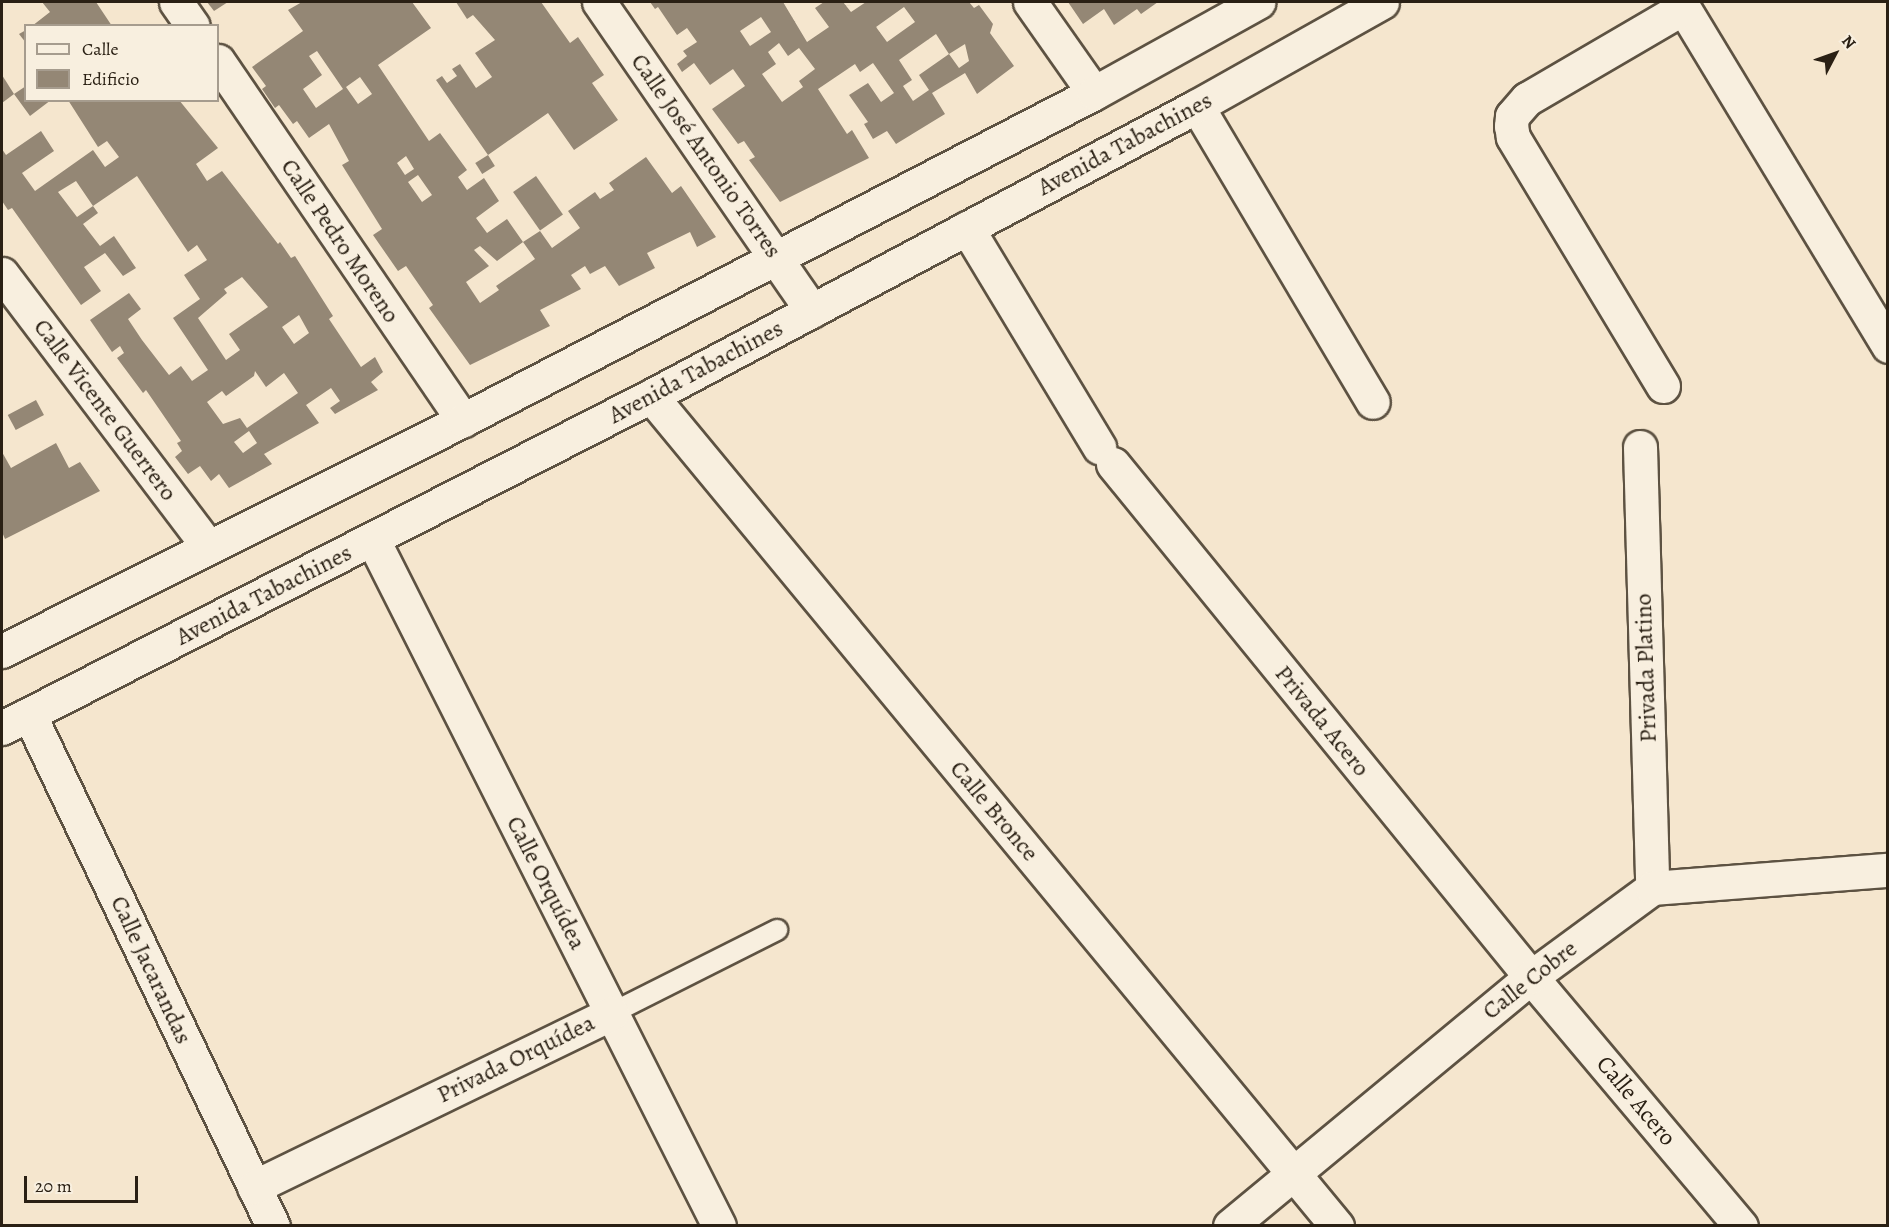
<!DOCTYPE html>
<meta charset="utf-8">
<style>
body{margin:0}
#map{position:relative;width:1889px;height:1227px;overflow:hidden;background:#f5e6ce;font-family:Alegreya,serif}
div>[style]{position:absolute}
.building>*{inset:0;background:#948775;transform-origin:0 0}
.roads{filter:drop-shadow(2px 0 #5d5242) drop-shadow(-2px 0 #5d5242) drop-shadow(0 2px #5d5242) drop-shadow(0 -2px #5d5242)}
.service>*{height:20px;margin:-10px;padding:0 10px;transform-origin:10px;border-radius:10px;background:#f8efdf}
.minor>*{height:33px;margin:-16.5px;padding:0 16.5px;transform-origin:16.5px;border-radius:16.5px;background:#f8efdf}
.tertiary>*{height:33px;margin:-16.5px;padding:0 16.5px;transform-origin:16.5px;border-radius:16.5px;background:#f8efdf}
span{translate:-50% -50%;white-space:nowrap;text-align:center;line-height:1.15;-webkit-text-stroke:4.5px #f8efdf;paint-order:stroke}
.street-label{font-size:24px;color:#2a2014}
.frame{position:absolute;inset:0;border:3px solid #2a2014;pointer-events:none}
.legend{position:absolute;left:24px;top:24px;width:195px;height:78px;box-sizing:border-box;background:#f8efdf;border:2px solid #a69c8e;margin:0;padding:8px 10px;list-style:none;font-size:18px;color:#2a2014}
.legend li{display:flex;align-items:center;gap:12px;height:30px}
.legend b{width:30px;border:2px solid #a69c8e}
.north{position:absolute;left:1805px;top:24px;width:60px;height:60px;-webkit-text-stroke:4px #f8efdf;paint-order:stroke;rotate:49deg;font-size:16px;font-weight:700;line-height:24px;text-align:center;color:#2a2014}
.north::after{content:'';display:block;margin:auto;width:21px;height:27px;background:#2a2014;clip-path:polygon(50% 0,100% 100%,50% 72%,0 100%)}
.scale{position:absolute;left:24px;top:1176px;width:114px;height:27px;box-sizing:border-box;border:3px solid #2a2014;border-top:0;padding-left:8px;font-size:18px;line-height:21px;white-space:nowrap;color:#2a2014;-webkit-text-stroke:4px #f8efdf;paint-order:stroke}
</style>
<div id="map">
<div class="building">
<i style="clip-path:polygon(42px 2px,96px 2px,112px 26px,32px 26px,50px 12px)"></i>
<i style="clip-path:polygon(207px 2px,228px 2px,214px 11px)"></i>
<i style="clip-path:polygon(evenodd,302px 2px,412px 2px,431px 28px,378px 65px,429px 141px,440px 133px,467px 170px,458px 177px,467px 190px,484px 178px,499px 201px,476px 218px,487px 233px,507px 219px,523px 242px,497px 261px,480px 246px,474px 250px,489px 266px,466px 282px,480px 303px,499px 290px,496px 286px,535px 259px,523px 242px,540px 231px,552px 248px,580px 228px,568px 211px,595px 192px,600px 199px,614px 190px,609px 183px,646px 157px,672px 193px,681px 186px,716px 237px,697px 247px,690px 232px,647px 253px,655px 268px,619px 286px,605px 266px,590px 274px,585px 266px,571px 275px,581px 289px,540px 310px,550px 326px,470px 365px,429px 308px,433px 305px,406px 266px,398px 271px,373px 235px,382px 229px,342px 165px,349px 161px,329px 124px,309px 138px,297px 121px,293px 124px,279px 105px,275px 108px,262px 89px,266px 86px,252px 67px,303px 31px,288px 10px,302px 2px,317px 51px,343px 89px,316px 108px,303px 89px,322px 75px,309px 56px,317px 51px,302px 2px,360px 77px,372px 94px,358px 104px,346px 87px,360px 77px,302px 2px,406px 156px,414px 169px,405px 175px,397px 163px,406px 156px,302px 2px,418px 175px,432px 195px,422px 202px,408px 182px,418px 175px)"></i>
<i style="clip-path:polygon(456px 2px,541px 2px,570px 43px,578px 37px,604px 75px,592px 83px,618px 120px,574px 150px,548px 113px,488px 155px,436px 80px,442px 76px,447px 83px,457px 76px,452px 69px,460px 64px,476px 88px,492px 77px,475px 53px,495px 40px,473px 15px,467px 19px)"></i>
<i style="clip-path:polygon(evenodd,650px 2px,783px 2px,807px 42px,829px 27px,815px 8px,824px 2px,843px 2px,851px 12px,866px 2px,969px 2px,974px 8px,979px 5px,993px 24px,990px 33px,1014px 66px,977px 94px,965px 73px,932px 93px,945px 114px,896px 144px,887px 131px,873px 139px,864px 124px,868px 122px,849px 95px,868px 83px,881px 102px,894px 93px,873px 63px,860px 72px,855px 64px,818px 89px,847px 134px,852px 130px,869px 158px,780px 202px,749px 160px,755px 157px,744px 141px,738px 144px,712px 109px,745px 86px,733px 69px,710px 85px,694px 63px,682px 72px,677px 64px,687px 56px,683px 51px,697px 42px,687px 28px,677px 35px,658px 7px,655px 9px,650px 2px,904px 7px,915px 22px,887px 42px,876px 27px,904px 7px,650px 2px,761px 17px,771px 32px,750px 46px,740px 31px,761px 17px,650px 2px,936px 34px,949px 54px,919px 75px,929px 90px,913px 101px,903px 86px,912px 80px,899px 60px,936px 34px,650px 2px,779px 43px,788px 56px,799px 48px,815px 69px,799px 81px,803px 87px,782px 102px,762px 74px,776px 64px,768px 52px,779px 43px,650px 2px,965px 44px,969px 61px,959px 68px,949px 54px,965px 44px)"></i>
<i style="clip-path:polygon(1068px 2px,1158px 2px,1141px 14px,1137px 9px,1114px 25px,1104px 9px,1083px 24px)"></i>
<i style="clip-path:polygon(26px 30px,26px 43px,19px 34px)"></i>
<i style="clip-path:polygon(2px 75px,14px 94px,2px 103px)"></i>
<i style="clip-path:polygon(26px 86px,26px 100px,51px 100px,30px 116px,14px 94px)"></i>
<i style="clip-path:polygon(evenodd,68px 100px,179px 100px,218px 148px,196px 164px,207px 181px,222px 171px,278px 244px,280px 242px,291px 258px,295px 256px,333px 316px,329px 319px,361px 367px,375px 357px,383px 372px,371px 382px,378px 390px,335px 414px,330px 408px,340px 401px,331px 388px,306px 405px,319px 423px,264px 454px,272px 464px,229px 488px,219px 474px,211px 481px,200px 466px,188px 474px,175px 457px,182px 451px,177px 443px,181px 441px,146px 390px,143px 393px,117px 358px,124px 353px,120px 346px,112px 352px,90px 320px,129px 293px,141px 309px,128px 319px,142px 340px,169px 375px,181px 366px,192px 381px,208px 370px,173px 318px,200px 299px,184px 275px,207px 260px,197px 245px,188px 252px,137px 176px,93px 206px,98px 213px,83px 224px,100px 246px,114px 236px,136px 268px,123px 276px,105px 253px,84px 267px,101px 291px,81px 305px,12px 208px,8px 210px,2px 201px,2px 149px,6px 155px,41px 131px,54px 151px,22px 173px,35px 191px,93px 150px,105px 167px,119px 157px,107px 141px,98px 147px,68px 100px,76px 181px,93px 206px,77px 217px,58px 192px,76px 181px,68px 100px,242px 277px,268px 307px,229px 334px,240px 350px,226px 360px,198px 318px,227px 293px,224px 289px,242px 277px,68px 100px,299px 315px,309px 333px,294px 344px,282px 327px,299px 315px,68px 100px,255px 371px,266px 387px,284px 373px,298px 393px,247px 428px,240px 418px,223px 424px,207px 402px,222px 391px,226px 396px,254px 376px,255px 371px,68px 100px,249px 431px,257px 443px,243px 453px,234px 442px,249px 431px)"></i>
<i style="left:488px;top:155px;width:13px;height:15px;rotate:58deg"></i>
<i style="left:536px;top:176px;width:47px;height:28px;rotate:55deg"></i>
<i style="left:36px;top:400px;width:17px;height:32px;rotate:62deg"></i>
<i style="clip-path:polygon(56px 443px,69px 468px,80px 462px,100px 491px,5px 539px,2px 532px,2px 452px,11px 468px)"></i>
</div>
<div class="roads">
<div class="service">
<i style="left:612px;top:1013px;width:185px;rotate:-26.7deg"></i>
</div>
<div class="minor">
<i style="left:176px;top:2px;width:29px;rotate:55deg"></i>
<i style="left:599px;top:2px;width:375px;rotate:55.4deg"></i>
<i style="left:1030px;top:2px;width:111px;rotate:54.9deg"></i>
<i style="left:1680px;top:2px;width:402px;rotate:58.8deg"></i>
<i style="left:218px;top:61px;width:435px;rotate:55.7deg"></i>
<i style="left:1197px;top:106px;width:344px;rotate:59.3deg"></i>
<i style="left:967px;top:228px;width:256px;rotate:58.9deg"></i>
<i style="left:2px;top:274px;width:341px;rotate:52.9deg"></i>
<i style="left:1663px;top:386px;width:291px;rotate:-121.1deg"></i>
<i style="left:1513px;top:137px;width:11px;rotate:-100deg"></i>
<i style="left:1511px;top:126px;width:10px;rotate:-84deg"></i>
<i style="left:1512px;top:116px;width:23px;rotate:-49deg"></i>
<i style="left:1527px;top:99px;width:181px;rotate:-30.3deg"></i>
<i style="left:651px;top:396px;width:1077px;rotate:50.43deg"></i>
<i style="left:1640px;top:447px;width:441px;rotate:88.4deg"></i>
<i style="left:1113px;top:464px;width:662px;rotate:50.83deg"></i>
<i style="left:1531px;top:977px;width:326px;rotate:49.9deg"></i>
<i style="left:373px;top:540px;width:768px;rotate:63.23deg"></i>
<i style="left:29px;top:714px;width:567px;rotate:64.52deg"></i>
<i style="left:254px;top:1187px;width:398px;rotate:-25.9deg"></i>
<i style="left:1230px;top:1226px;width:391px;rotate:-39.6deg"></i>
<i style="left:1531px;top:977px;width:150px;rotate:-36.3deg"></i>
<i style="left:1652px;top:888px;width:237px;rotate:-4.4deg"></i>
</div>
<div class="tertiary">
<i style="left:2px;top:651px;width:516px;rotate:-26.61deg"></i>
<i style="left:463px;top:420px;width:711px;rotate:-27.39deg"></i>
<i style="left:1094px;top:93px;width:188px;rotate:-29deg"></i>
<i style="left:2px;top:728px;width:729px;rotate:-27.09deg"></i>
<i style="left:651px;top:396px;width:618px;rotate:-27.97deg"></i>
<i style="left:1197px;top:106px;width:212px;rotate:-29.3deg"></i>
</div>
</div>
<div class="street-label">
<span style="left:1125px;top:144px;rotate:-28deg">Avenida Tabachines</span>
<span style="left:706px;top:156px;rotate:55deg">Calle José Antonio Torres</span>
<span style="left:340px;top:241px;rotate:56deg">Calle Pedro Moreno</span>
<span style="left:696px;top:372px;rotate:-28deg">Avenida Tabachines</span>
<span style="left:105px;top:410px;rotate:53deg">Calle Vicente Guerrero</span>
<span style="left:264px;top:595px;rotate:-27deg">Avenida Tabachines</span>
<span style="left:1646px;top:668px;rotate:-92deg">Privada Platino</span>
<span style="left:1322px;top:721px;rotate:51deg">Privada Acero</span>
<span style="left:994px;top:811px;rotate:50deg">Calle Bronce</span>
<span style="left:546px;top:883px;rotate:63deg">Calle Orquídea</span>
<span style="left:151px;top:970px;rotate:65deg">Calle Jacarandas</span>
<span style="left:1530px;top:980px;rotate:-38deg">Calle Cobre</span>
<span style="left:516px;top:1059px;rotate:-26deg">Privada Orquídea</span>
<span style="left:1636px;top:1101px;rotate:50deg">Calle Acero</span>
</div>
<div class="frame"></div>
<ul class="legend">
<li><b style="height:8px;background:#f8efdf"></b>Calle</li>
<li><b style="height:16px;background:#948775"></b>Edificio</li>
</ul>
<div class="north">N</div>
<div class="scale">20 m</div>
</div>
